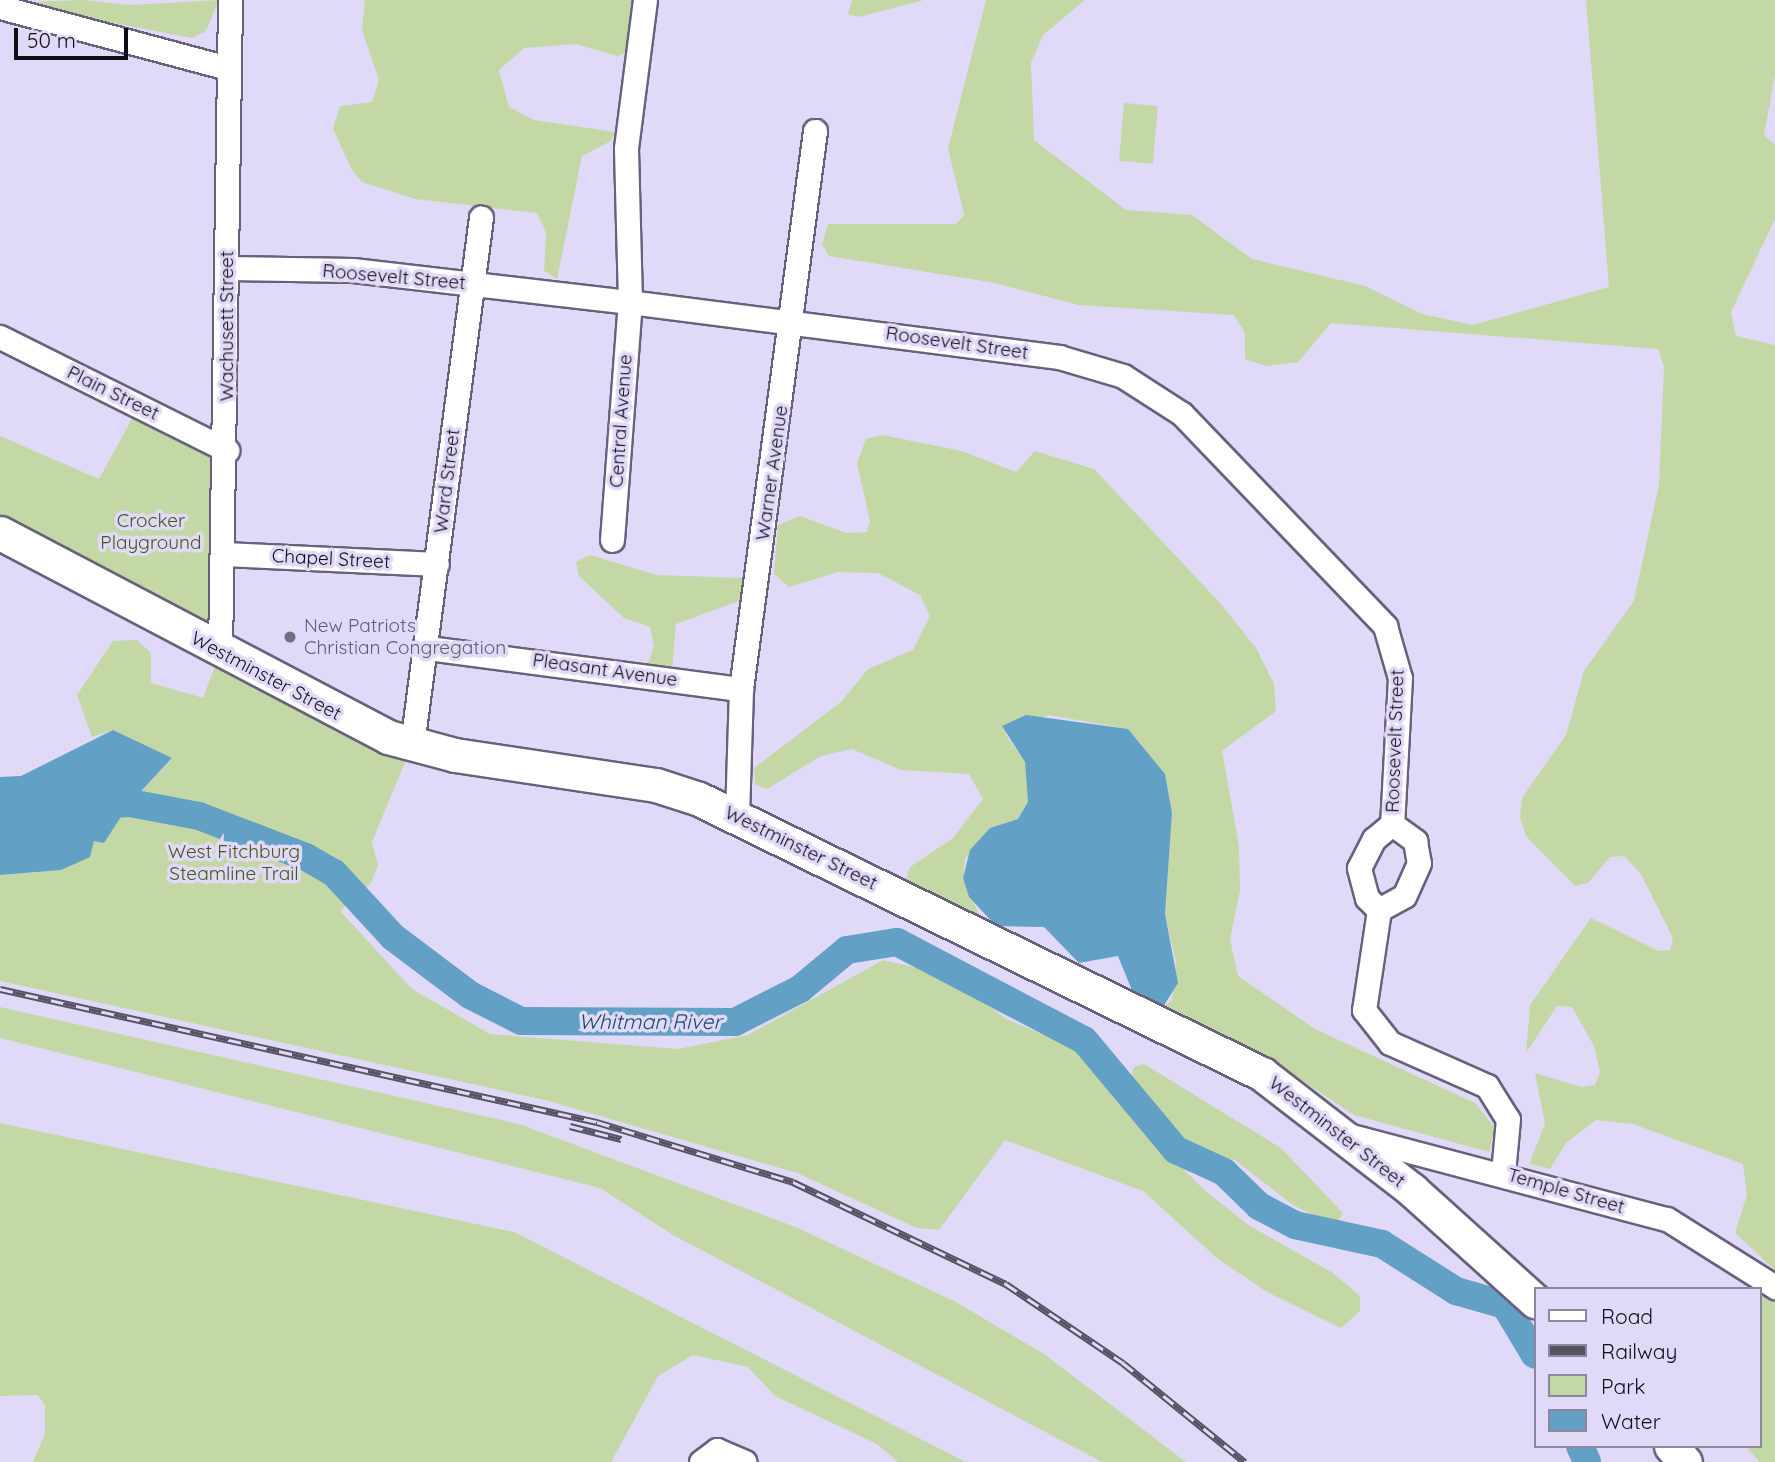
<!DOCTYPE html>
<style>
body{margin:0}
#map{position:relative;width:1775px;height:1462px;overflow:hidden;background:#e1d9f8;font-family:Quicksand,sans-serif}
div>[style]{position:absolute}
.green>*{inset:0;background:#c4d8a5;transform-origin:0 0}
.water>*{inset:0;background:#62a0c5}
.river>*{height:28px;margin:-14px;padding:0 14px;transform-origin:14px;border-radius:14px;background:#62a0c5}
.roads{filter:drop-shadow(2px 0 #68617c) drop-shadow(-2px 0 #68617c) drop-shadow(0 2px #68617c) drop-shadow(0 -2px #68617c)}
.minor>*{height:23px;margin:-11.5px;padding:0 11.5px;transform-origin:11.5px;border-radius:11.5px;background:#fff}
.highway>*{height:33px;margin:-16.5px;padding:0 16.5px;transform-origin:16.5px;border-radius:16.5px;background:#fff}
.rail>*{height:7px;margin-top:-3.5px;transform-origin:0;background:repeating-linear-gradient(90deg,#e1d9f8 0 13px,#565263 0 26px);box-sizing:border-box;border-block:2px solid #565263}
.dots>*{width:19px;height:19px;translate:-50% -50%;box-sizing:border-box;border:4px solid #e1d9f8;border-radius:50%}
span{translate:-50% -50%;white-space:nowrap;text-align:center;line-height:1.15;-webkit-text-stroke:7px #e1d9f8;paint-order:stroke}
.street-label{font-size:19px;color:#100d17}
.park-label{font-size:19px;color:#445717}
.worship-label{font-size:19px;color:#5b616d}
.left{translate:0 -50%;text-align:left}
.water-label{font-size:21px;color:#1a4b66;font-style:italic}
.legend{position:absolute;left:1534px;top:1287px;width:228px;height:161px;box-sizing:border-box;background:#e1d9f8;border:2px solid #8d879e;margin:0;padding:9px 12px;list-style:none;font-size:21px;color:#100d17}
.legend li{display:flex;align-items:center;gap:14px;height:35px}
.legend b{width:35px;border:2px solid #8d879e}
.scale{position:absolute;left:14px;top:28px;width:114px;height:32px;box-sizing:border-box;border:4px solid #100d17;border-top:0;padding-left:9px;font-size:21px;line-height:24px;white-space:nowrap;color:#100d17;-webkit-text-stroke:5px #e1d9f8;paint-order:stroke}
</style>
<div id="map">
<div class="green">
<i style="clip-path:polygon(83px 0,130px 5px,219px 0,206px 31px,192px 38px,41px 9px,32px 2px)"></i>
<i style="clip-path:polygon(365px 0,638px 0,628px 52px,617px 56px,576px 44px,524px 48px,499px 70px,509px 107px,534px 120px,615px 132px,611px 141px,582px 156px,557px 279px,544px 271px,546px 233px,537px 213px,415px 199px,362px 182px,352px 170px,333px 129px,340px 106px,372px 102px,379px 80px,362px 30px)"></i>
<i style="clip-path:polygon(852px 0,924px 0,859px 17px,848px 14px)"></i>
<i style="clip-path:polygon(986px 0,1085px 0,1043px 35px,1031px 63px,1034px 140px,1126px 210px,1192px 215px,1252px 259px,1365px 286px,1422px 314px,1473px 325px,1609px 287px,1586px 0,1775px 0,1775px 74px,1764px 135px,1775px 145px,1775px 219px,1731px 312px,1736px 336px,1775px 345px,1775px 1270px,1735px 1233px,1747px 1195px,1743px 1164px,1633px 1124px,1596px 1120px,1566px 1143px,1550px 1169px,1529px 1164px,1545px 1124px,1535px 1073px,1581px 1087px,1595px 1085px,1600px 1072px,1594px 1046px,1572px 1007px,1557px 1006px,1526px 1053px,1530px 1005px,1591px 918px,1659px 951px,1670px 950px,1673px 938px,1641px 874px,1624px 856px,1610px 857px,1588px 883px,1575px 886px,1526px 836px,1520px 818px,1522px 798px,1566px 735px,1584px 671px,1634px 601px,1659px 484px,1664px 367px,1658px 349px,1331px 323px,1298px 362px,1266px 366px,1245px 359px,1245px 333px,1234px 315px,1078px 305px,995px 283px,829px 256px,822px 244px,828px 224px,956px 224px,964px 215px,948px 148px)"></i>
<i style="left:1124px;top:103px;width:34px;height:58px;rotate:5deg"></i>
<i style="clip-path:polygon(139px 406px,227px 450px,220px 653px,412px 745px,372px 842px,378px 865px,371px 883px,340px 911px,412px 989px,490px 1034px,678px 1049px,748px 1035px,883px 960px,948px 975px,1006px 1019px,1083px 1051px,1117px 1102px,1205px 1191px,1250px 1226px,1333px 1273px,1360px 1296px,1360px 1311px,1341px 1328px,1267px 1292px,1218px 1259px,1143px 1191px,1005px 1140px,939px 1230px,917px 1228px,797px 1173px,545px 1100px,0 981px,0 875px,61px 870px,94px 840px,104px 843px,130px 803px,172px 759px,113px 730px,92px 737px,77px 695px,113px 641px,137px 640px,151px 653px,151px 683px,203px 698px,220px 653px,0 533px,0 436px,99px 479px)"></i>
<i style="clip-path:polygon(882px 435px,962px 451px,1016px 472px,1035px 451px,1094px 469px,1221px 604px,1256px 648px,1274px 684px,1276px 711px,1222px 751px,1239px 846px,1240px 891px,1230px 939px,1238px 976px,1315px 1029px,1475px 1103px,1495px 1128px,1489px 1152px,1354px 1115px,1265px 1056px,1163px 1007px,1172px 1000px,1176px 962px,1165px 914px,1172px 813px,1165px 774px,1128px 729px,1049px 715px,1005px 734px,1025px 762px,1028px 802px,1018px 819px,990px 828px,965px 859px,963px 879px,979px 914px,974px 919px,906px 880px,910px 867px,953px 838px,983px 799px,969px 774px,901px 770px,852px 749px,821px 756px,767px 789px,755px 784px,754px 768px,841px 702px,868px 669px,913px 650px,930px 616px,920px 595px,878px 573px,838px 572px,789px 587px,774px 574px,778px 525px,800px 516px,846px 533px,867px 532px,870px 521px,857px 463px,866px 439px)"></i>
<i style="clip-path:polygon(590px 555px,657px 575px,743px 578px,750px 588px,739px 601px,676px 624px,672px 670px,659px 675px,648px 663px,654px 647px,650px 627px,624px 618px,579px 576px,576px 562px)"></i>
<i style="clip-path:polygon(0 1007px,519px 1124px,798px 1228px,956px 1302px,1044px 1354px,1186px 1462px,1102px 1462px,673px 1235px,600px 1188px,0 1038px)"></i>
<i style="clip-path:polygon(1144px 1064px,1281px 1148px,1343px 1213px,1335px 1225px,1293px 1205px,1235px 1160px,1205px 1152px,1175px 1132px,1130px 1080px,1134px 1067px)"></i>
<i style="clip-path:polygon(0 1123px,514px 1232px,966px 1462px,898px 1462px,877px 1444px,775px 1396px,748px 1367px,693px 1355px,658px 1376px,611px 1462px,33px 1462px,45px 1433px,45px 1406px,38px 1395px,0 1396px)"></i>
<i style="clip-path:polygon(1759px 1289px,1775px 1301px,1775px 1462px,1759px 1462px,1746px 1446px,1759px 1446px)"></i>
</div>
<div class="water">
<i style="clip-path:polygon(1026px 715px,1128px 729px,1165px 774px,1172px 813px,1165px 914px,1178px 983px,1163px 1007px,1133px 993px,1118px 956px,1079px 963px,1044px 927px,996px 926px,969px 897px,963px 878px,970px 850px,990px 828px,1018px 819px,1028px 802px,1025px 762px,1002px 726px)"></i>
<i style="clip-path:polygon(113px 730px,172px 758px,130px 803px,104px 843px,94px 841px,90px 857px,61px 870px,0 875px,0 777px,21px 776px)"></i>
</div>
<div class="river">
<i style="left:94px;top:805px;width:36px;rotate:-3deg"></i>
<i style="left:130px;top:803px;width:70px;rotate:10.7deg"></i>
<i style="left:199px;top:816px;width:115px;rotate:21deg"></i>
<i style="left:306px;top:857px;width:32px;rotate:30deg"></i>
<i style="left:334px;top:873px;width:87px;rotate:47.3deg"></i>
<i style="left:393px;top:937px;width:96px;rotate:37deg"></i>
<i style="left:470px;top:995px;width:57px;rotate:27deg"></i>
<i style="left:521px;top:1021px;width:214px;rotate:0.3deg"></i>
<i style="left:735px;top:1022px;width:73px;rotate:-26.9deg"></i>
<i style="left:800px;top:989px;width:61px;rotate:-39.7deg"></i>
<i style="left:847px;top:950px;width:51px;rotate:-9.1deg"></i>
<i style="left:897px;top:942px;width:211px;rotate:27.7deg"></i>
<i style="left:1084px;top:1040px;width:143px;rotate:50.1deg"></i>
<i style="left:1176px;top:1150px;width:53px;rotate:24.6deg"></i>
<i style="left:1224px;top:1172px;width:49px;rotate:44.2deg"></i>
<i style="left:1259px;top:1206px;width:41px;rotate:27.8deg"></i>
<i style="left:1295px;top:1225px;width:89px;rotate:12.3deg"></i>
<i style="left:1382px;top:1244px;width:88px;rotate:32.4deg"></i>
<i style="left:1456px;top:1291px;width:51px;rotate:15.9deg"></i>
<i style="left:1505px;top:1305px;width:58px;rotate:59deg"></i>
<i style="left:1580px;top:1446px;width:17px;rotate:66deg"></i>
</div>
<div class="roads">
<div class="minor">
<i style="left:0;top:7px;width:236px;rotate:15deg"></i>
<i style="left:228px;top:268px;width:125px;rotate:0.9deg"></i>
<i style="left:353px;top:270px;width:279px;rotate:6.6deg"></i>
<i style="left:630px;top:302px;width:433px;rotate:7.3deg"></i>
<i style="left:1059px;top:357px;width:67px;rotate:16.5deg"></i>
<i style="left:1123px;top:376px;width:70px;rotate:32.8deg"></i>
<i style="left:1182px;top:414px;width:294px;rotate:46.2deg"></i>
<i style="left:1385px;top:626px;width:54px;rotate:73.9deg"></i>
<i style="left:1400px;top:678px;width:146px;rotate:93.1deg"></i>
<i style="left:0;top:337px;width:254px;rotate:26.5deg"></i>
<i style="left:612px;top:540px;width:239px;rotate:-85.7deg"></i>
<i style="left:630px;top:302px;width:154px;rotate:-91.5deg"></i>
<i style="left:626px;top:148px;width:149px;rotate:-82.7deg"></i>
<i style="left:225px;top:554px;width:212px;rotate:2.7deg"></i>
<i style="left:428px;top:648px;width:316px;rotate:7.5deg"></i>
<i style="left:220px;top:653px;width:653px;rotate:-89.12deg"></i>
<i style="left:412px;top:745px;width:532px;rotate:-82.55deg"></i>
<i style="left:737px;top:816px;width:127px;rotate:-88.2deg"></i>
<i style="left:741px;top:689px;width:563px;rotate:-82.45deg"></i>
<i style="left:1379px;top:910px;width:17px;rotate:-135deg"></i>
<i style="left:1367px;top:898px;width:31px;rotate:-105deg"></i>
<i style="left:1359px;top:868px;width:33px;rotate:-63deg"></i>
<i style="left:1374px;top:839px;width:23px;rotate:-40deg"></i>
<i style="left:1392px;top:824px;width:29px;rotate:36deg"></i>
<i style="left:1415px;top:841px;width:22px;rotate:80deg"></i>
<i style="left:1419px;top:863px;width:36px;rotate:114deg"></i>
<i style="left:1404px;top:896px;width:29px;rotate:151deg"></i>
<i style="left:1379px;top:910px;width:101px;rotate:98.5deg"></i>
<i style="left:1364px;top:1010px;width:42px;rotate:51.8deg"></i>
<i style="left:1390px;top:1043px;width:106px;rotate:23.9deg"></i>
<i style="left:1487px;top:1086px;width:39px;rotate:58deg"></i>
<i style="left:1508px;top:1119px;width:54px;rotate:95.3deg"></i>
<i style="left:1348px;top:1135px;width:330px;rotate:14.8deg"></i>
<i style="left:1667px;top:1219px;width:128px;rotate:32.2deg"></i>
<i style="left:701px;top:1462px;width:20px;rotate:-37deg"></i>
<i style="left:717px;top:1450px;width:30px;rotate:23deg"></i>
</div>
<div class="highway">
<i style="left:0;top:533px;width:438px;rotate:27.7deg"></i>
<i style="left:388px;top:737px;width:69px;rotate:15deg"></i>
<i style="left:455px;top:755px;width:203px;rotate:8.5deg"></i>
<i style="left:656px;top:785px;width:45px;rotate:18deg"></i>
<i style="left:699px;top:799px;width:627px;rotate:26.03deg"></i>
<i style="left:1262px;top:1074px;width:190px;rotate:37.7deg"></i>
<i style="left:1412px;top:1190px;width:166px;rotate:42.1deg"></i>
<i style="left:1671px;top:1446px;width:21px;rotate:49deg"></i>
</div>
</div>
<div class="rail">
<i style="left:0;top:989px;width:612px;rotate:12.56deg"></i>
<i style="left:597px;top:1122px;width:205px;rotate:17deg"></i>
<i style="left:793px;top:1182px;width:236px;rotate:25.6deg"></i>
<i style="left:1006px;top:1284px;width:141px;rotate:34deg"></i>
<i style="left:1123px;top:1363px;width:157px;rotate:39.1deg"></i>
<i style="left:570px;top:1126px;width:53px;rotate:14.3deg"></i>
</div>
<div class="dots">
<i style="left:290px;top:637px;background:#6b7280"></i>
</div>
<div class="street-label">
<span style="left:394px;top:277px;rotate:5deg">Roosevelt Street</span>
<span style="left:227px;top:326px;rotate:-90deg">Wachusett Street</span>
<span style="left:957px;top:343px;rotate:8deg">Roosevelt Street</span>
<span style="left:113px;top:393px;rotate:26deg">Plain Street</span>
<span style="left:621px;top:421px;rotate:-86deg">Central Avenue</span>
<span style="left:772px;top:473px;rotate:-82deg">Warner Avenue</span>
<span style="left:447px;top:481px;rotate:-83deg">Ward Street</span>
<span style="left:331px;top:559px;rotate:3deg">Chapel Street</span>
<span style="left:605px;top:670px;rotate:8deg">Pleasant Avenue</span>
<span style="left:266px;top:676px;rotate:28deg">Westminster Street</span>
<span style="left:1395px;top:741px;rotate:-88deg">Roosevelt Street</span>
<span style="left:801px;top:848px;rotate:26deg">Westminster Street</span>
<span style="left:1337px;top:1132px;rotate:38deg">Westminster Street</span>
<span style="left:1566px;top:1191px;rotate:16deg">Temple Street</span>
</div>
<div class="park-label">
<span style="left:151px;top:532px">Crocker<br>Playground</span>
<span style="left:234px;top:863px">West Fitchburg<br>Steamline Trail</span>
</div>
<div class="worship-label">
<span class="left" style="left:304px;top:637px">New Patriots<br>Christian Congregation</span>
</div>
<div class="water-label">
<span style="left:650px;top:1021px">Whitman River</span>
</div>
<ul class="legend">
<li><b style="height:9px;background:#fff"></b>Road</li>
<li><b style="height:9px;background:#565263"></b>Railway</li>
<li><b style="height:19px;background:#c4d8a5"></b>Park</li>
<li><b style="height:19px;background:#62a0c5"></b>Water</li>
</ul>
<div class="scale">50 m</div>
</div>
